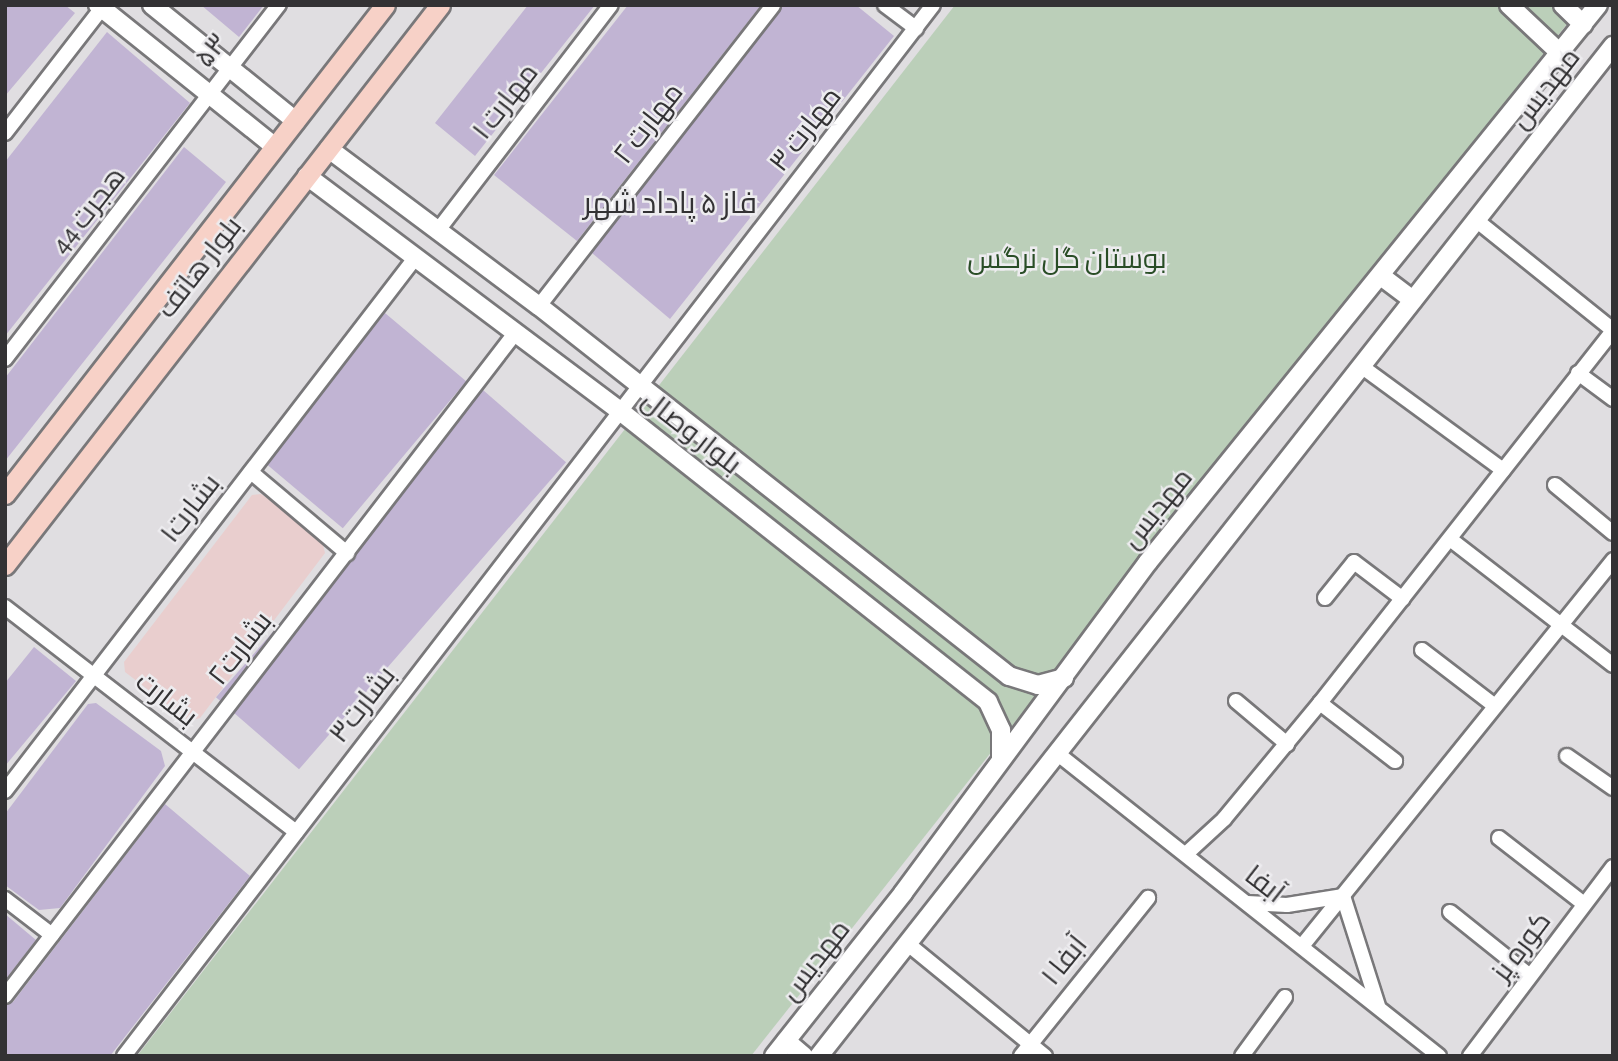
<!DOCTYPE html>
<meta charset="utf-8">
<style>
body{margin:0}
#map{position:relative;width:1618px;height:1061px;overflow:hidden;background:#e0dee1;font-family:"Alegreya Sans",Cairo,sans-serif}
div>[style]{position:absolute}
.education>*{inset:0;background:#e9cece}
.green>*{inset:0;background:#bbcfb9}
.building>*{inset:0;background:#c1b4d3;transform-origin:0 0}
.roads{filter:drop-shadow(2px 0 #79787a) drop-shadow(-2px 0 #79787a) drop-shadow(0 2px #79787a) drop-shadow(0 -2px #79787a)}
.minor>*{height:14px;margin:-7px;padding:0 7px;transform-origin:7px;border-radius:7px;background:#fff}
.tertiary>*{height:18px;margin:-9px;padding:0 9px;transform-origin:9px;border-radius:9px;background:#fff}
.secondary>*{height:19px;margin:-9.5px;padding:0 9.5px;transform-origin:9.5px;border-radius:9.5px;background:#f7d1c7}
span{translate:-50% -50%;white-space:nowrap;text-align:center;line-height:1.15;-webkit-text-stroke:5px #edecef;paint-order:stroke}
.street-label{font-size:28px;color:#333234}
.park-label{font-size:28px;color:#294d26}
.neighbourhood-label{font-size:30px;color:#333234}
.frame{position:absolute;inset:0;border:7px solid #333234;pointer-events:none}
</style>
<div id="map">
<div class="education">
<i style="clip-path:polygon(261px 494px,347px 553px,323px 545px,325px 553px,200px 718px,189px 721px,125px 672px,124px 662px,252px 495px)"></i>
</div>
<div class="green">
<i style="clip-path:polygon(955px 5px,1582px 5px,751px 1056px,137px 1056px)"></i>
</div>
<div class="building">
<i style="clip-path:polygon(5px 5px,65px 5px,75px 13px,5px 96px)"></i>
<i style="clip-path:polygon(201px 5px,264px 5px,239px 37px)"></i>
<i style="clip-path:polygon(528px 5px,595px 5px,475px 156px,435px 123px)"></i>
<i style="clip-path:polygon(628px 5px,761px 5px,577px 241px,494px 175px)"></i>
<i style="clip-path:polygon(782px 5px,856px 5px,894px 36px,670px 319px,592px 253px)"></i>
<i style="clip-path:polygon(107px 32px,190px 103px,5px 336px,5px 162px)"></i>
<i style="clip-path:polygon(184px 147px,226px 182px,5px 461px,5px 378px)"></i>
<i style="left:385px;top:313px;width:106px;height:192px;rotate:40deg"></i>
<i style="left:483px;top:390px;width:110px;height:407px;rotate:41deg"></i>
<i style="clip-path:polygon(34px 647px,76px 681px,5px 766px,5px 683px)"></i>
<i style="clip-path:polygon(96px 703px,161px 751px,165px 766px,60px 908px,39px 910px,5px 885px,5px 814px,88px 704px)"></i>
<i style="clip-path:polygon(165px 804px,250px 876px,110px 1056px,5px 1056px,5px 1005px,13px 1002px)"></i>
<i style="clip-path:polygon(5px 914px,36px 940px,5px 980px)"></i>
</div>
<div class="roads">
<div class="minor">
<i style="left:885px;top:5px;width:39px;rotate:37deg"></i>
<i style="left:5px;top:133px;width:158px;rotate:-52.2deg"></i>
<i style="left:1476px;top:220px;width:176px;rotate:38.8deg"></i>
<i style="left:439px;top:229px;width:282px;rotate:-52.5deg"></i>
<i style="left:539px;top:306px;width:381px;rotate:-52.1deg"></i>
<i style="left:5px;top:359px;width:448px;rotate:-52.3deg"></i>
<i style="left:1361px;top:366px;width:176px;rotate:36.2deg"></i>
<i style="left:1578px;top:373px;width:44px;rotate:36.6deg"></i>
<i style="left:251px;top:472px;width:126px;rotate:40.2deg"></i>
<i style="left:1555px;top:485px;width:75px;rotate:39.6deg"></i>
<i style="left:1450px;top:539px;width:206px;rotate:37.7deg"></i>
<i style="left:1325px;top:598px;width:46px;rotate:-51.1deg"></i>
<i style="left:1354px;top:562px;width:61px;rotate:37.1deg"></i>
<i style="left:5px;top:607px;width:368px;rotate:37.7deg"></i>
<i style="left:1422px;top:650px;width:92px;rotate:37.5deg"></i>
<i style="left:1236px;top:701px;width:67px;rotate:40.1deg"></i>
<i style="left:1320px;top:703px;width:95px;rotate:37.7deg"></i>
<i style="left:1058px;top:754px;width:486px;rotate:38.4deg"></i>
<i style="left:1567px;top:756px;width:56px;rotate:34.8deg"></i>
<i style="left:5px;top:791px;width:674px;rotate:-52.42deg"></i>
<i style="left:1499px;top:838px;width:108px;rotate:37.8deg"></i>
<i style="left:1186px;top:854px;width:52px;rotate:-42.6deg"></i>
<i style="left:1224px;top:819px;width:151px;rotate:-50.4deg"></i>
<i style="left:1320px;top:703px;width:474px;rotate:-51.8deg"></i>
<i style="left:5px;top:899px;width:59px;rotate:37.5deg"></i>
<i style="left:1247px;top:903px;width:40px;rotate:2.9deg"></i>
<i style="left:1287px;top:905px;width:57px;rotate:-9.1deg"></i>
<i style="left:1343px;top:896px;width:115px;rotate:72.3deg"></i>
<i style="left:1450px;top:912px;width:102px;rotate:38.7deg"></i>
<i style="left:908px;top:944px;width:177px;rotate:39.3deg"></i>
<i style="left:1302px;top:946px;width:496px;rotate:-51.1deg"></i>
<i style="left:5px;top:996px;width:838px;rotate:-52.42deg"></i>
<i style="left:124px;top:1056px;width:1326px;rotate:-52.41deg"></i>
<i style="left:1021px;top:1056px;width:203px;rotate:-51.2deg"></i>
<i style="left:1242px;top:1056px;width:73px;rotate:-53.9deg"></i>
<i style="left:1470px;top:1056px;width:237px;rotate:-52.9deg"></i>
</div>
<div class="tertiary">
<i style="left:98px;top:5px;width:227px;rotate:38.7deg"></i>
<i style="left:152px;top:5px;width:185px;rotate:38.9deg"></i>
<i style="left:1509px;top:5px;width:70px;rotate:43.3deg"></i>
<i style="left:1563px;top:5px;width:28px;rotate:44deg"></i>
<i style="left:329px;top:149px;width:262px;rotate:36.8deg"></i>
<i style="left:539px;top:306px;width:598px;rotate:38.21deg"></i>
<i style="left:1009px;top:676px;width:30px;rotate:17deg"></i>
<i style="left:1038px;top:685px;width:27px;rotate:-15deg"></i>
<i style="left:307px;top:176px;width:391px;rotate:36.9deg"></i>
<i style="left:620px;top:411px;width:469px;rotate:38.3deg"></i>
<i style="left:988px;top:702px;width:31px;rotate:65deg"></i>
<i style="left:1001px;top:730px;width:29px;rotate:90deg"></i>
<i style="left:1381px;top:276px;width:40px;rotate:37deg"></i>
<i style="left:786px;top:1041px;width:23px;rotate:40deg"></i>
<i style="left:774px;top:1056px;width:208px;rotate:-51.6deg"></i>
<i style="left:903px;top:893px;width:412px;rotate:-53.5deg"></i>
<i style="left:1148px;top:562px;width:716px;rotate:-51.07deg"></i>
<i style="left:819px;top:1056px;width:1285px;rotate:-51.83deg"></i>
</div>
<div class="secondary">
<i style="left:5px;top:494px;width:619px;rotate:-52.15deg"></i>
<i style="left:5px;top:565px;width:709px;rotate:-52.16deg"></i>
</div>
</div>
<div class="street-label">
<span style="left:212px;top:51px;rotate:-52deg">۵۳</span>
<span style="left:1546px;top:89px;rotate:-52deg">مهدیس</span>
<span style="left:506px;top:102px;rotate:-52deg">مهارت ۱</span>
<span style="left:649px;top:124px;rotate:-52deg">مهارت ۲</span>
<span style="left:806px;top:130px;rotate:-52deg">مهارت ۳</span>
<span style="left:89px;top:211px;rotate:-52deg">هجرت 44</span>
<span style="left:200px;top:268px;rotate:-52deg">بلوار هاتف</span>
<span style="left:691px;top:433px;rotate:38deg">بلوار وصال</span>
<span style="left:191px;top:509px;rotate:-52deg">بشارت۱</span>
<span style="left:1158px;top:509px;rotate:-51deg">مهدیس</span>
<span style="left:241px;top:649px;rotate:-52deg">بشارت۲</span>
<span style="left:166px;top:700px;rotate:38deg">بشارت</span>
<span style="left:363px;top:705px;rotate:-52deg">بشارت۳</span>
<span style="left:1264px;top:885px;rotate:38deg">آبفا</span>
<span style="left:1522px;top:947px;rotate:-53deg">کوره پز</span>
<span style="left:816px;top:961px;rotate:-52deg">مهدیس</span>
<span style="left:1065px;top:961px;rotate:-51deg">آبفا ۱</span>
</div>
<div class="park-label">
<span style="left:1067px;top:260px">بوستان گل نرگس</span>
</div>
<div class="neighbourhood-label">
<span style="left:670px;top:204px">فاز ۵ پاداد شهر</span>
</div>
<div class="frame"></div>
</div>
